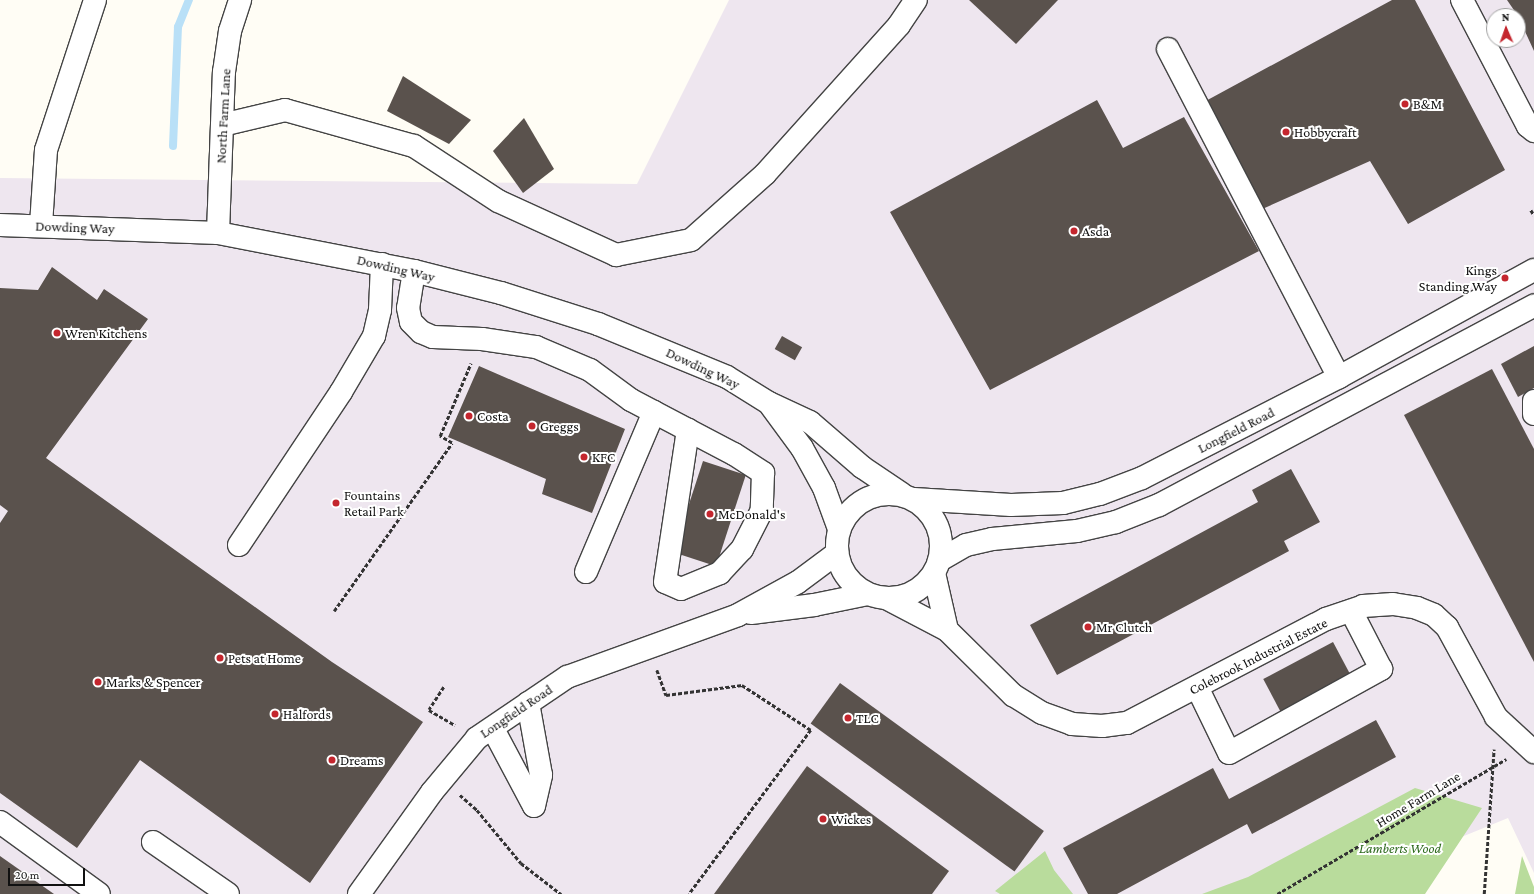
<!DOCTYPE html>
<style>
body{margin:0}
#map{position:relative;width:1534px;height:894px;overflow:hidden;background:#fffdf5;font-family:"Crimson Pro",serif}
div>[style]{position:absolute}
.industrial>*{inset:0;background:#eee6ef}
.forest>*{inset:0;background:#b9dc9c}
.stream>*{height:8px;margin:-4px;padding:0 4px;transform-origin:4px;border-radius:4px;background:#b9e0f7}
.building>*{inset:0;background:#5a524d;transform-origin:0 0}
.path>*{height:2.5px;margin-top:-1.25px;transform-origin:0;background:repeating-linear-gradient(90deg,#333 0 4px,transparent 0 6px)}
.roads{filter:drop-shadow(1px 0 #444) drop-shadow(-1px 0 #444) drop-shadow(0 1px #444) drop-shadow(0 -1px #444)}
.minor>*{height:22px;margin:-11px;padding:0 11px;transform-origin:11px;border-radius:11px;background:#fff}
.minor>.ring{margin:-11px;padding:0;box-sizing:content-box;background:none;border:22px solid #fff;border-radius:50%}
.dots>*{width:11px;height:11px;translate:-50% -50%;box-sizing:border-box;border:2px solid #fff;border-radius:50%}
span{translate:-50% -50%;white-space:nowrap;text-align:center;line-height:1.15;-webkit-text-stroke:4px #fff;paint-order:stroke}
.poi-label{font-size:14px;color:#111}
.left{translate:0 -50%;text-align:left}
.right{translate:-100% -50%;text-align:right}
.street-label{font-size:14px;color:#111}
.park-label{font-size:14px;color:#2f6b1f;font-style:italic}
.north{position:absolute;left:1486px;top:8px;width:40px;height:40px;box-sizing:border-box;background:#fff;border:1px solid #a0a0a0;border-radius:50%;rotate:358deg;font-size:11px;font-weight:700;line-height:16px;text-align:center;color:#111}
.north::after{content:'';display:block;margin:auto;width:14px;height:18px;background:#c4262e;clip-path:polygon(50% 0,100% 100%,50% 72%,0 100%)}
.scale{position:absolute;left:8px;top:868px;width:77px;height:18px;box-sizing:border-box;border:2px solid #111;border-top:0;padding-left:5px;font-size:12px;line-height:14px;white-space:nowrap;color:#111;-webkit-text-stroke:3px #fff;paint-order:stroke}
</style>
<div id="map">
<div class="industrial">
<i style="clip-path:polygon(evenodd,729px 0,1534px 0,1534px 873px,1508px 818px,1322px 894px,0 894px,0 178px,637px 184px,729px 0,1494px 16px,1518px 16px,1518px 40px,1494px 40px,1494px 16px)"></i>
</div>
<div class="forest">
<i style="clip-path:polygon(1415px 788px,1482px 808px,1425px 894px,1202px 894px,1248px 877px)"></i>
<i style="clip-path:polygon(1045px 851px,1054px 870px,1073px 894px,1000px 894px,995px 891px)"></i>
<i style="clip-path:polygon(1522px 856px,1534px 887px,1534px 894px,1515px 894px)"></i>
</div>
<div class="stream">
<i style="left:173px;top:146px;width:119px;rotate:-87.6deg"></i>
<i style="left:178px;top:27px;width:29px;rotate:-68deg"></i>
</div>
<div class="building">
<i style="clip-path:polygon(969px 0,1058px 0,1016px 44px)"></i>
<i style="clip-path:polygon(1392px 0,1415px 0,1505px 170px,1408px 224px,1370px 161px,1260px 210px,1202px 103px)"></i>
<i style="clip-path:polygon(1507px 0,1534px 0,1534px 51px,1518px 16px)"></i>
<i style="clip-path:polygon(403px 76px,471px 120px,449px 144px,387px 111px)"></i>
<i style="clip-path:polygon(1097px 100px,1123px 148px,1184px 117px,1259px 251px,990px 390px,890px 212px)"></i>
<i style="clip-path:polygon(524px 118px,554px 169px,523px 193px,493px 151px)"></i>
<i style="clip-path:polygon(52px 267px,97px 300px,104px 289px,148px 319px,46px 458px,332px 662px,423px 722px,310px 883px,140px 760px,77px 848px,0 793px,0 523px,8px 511px,0 505px,0 288px,38px 290px)"></i>
<i style="left:782px;top:336px;width:23px;height:15px;rotate:29deg"></i>
<i style="clip-path:polygon(1534px 346px,1534px 388px,1518px 397px,1501px 364px)"></i>
<i style="clip-path:polygon(479px 366px,625px 429px,592px 513px,542px 494px,546px 479px,448px 437px)"></i>
<i style="clip-path:polygon(1492px 369px,1534px 449px,1534px 662px,1404px 415px)"></i>
<i style="left:703px;top:461px;width:45px;height:96px;rotate:18deg"></i>
<i style="clip-path:polygon(1291px 469px,1320px 522px,1284px 541px,1289px 551px,1057px 675px,1030px 625px,1258px 502px,1252px 490px)"></i>
<i style="left:1333px;top:642px;width:38px;height:79px;rotate:62deg"></i>
<i style="left:840px;top:683px;width:252px;height:50px;rotate:36deg"></i>
<i style="clip-path:polygon(1376px 720px,1396px 757px,1252px 834px,1247px 824px,1117px 894px,1088px 894px,1063px 848px,1213px 768px,1229px 799px)"></i>
<i style="clip-path:polygon(807px 766px,949px 871px,932px 894px,714px 894px)"></i>
<i style="clip-path:polygon(0 856px,54px 894px,0 894px)"></i>
</div>
<div class="path">
<i style="left:1531px;top:210px;width:6px;rotate:59deg"></i>
<i style="left:334px;top:611px;width:205px;rotate:-54.9deg"></i>
<i style="left:452px;top:443px;width:14px;rotate:-150deg"></i>
<i style="left:440px;top:436px;width:79px;rotate:-67deg"></i>
<i style="left:657px;top:670px;width:27px;rotate:70deg"></i>
<i style="left:666px;top:695px;width:77px;rotate:-7.5deg"></i>
<i style="left:742px;top:685px;width:82px;rotate:33.1deg"></i>
<i style="left:811px;top:730px;width:204px;rotate:126.6deg"></i>
<i style="left:444px;top:687px;width:27px;rotate:123deg"></i>
<i style="left:429px;top:710px;width:30px;rotate:30deg"></i>
<i style="left:460px;top:795px;width:23px;rotate:41deg"></i>
<i style="left:477px;top:810px;width:69px;rotate:50.3deg"></i>
<i style="left:521px;top:863px;width:51px;rotate:37.8deg"></i>
<i style="left:1277px;top:894px;width:266px;rotate:-30.5deg"></i>
<i style="left:1484px;top:894px;width:145px;rotate:-86.1deg"></i>
</div>
<div class="roads">
<div class="minor">
<i style="left:1462px;top:0;width:142px;rotate:62.4deg"></i>
<i style="left:1528px;top:126px;width:8px;rotate:40deg"></i>
<i style="left:1168px;top:49px;width:370px;rotate:62.5deg"></i>
<i style="left:222px;top:125px;width:65px;rotate:-13.4deg"></i>
<i style="left:285px;top:110px;width:134px;rotate:15.6deg"></i>
<i style="left:414px;top:146px;width:100px;rotate:33.2deg"></i>
<i style="left:498px;top:201px;width:130px;rotate:24.6deg"></i>
<i style="left:616px;top:255px;width:76px;rotate:-11.3deg"></i>
<i style="left:691px;top:240px;width:99px;rotate:-41.7deg"></i>
<i style="left:765px;top:174px;width:200px;rotate:-48deg"></i>
<i style="left:899px;top:25px;width:30px;rotate:-56deg"></i>
<i style="left:0;top:225px;width:218px;rotate:2.1deg"></i>
<i style="left:218px;top:233px;width:200px;rotate:11deg"></i>
<i style="left:414px;top:271px;width:90px;rotate:14.2deg"></i>
<i style="left:501px;top:293px;width:102px;rotate:17.7deg"></i>
<i style="left:598px;top:324px;width:139px;rotate:22.3deg"></i>
<i style="left:727px;top:377px;width:49px;rotate:31.8deg"></i>
<i style="left:769px;top:403px;width:45px;rotate:24.9deg"></i>
<i style="left:810px;top:422px;width:69px;rotate:40.9deg"></i>
<i style="left:862px;top:467px;width:48px;rotate:34deg"></i>
<i style="left:41px;top:225px;width:75px;rotate:-86.2deg"></i>
<i style="left:46px;top:150px;width:158px;rotate:-71.9deg"></i>
<i style="left:218px;top:233px;width:161px;rotate:-87.9deg"></i>
<i style="left:224px;top:72px;width:41px;rotate:-81.7deg"></i>
<i style="left:230px;top:31px;width:33px;rotate:-72deg"></i>
<i style="left:414px;top:271px;width:37px;rotate:99deg"></i>
<i style="left:408px;top:308px;width:14px;rotate:78deg"></i>
<i style="left:411px;top:322px;width:14px;rotate:45deg"></i>
<i style="left:421px;top:332px;width:13px;rotate:23deg"></i>
<i style="left:433px;top:337px;width:49px;rotate:2.3deg"></i>
<i style="left:482px;top:339px;width:55px;rotate:8.4deg"></i>
<i style="left:536px;top:347px;width:59px;rotate:23.1deg"></i>
<i style="left:590px;top:370px;width:51px;rotate:36.2deg"></i>
<i style="left:631px;top:400px;width:116px;rotate:27.7deg"></i>
<i style="left:734px;top:454px;width:35px;rotate:33deg"></i>
<i style="left:763px;top:473px;width:37px;rotate:92deg"></i>
<i style="left:762px;top:510px;width:44px;rotate:117.1deg"></i>
<i style="left:742px;top:549px;width:33px;rotate:133deg"></i>
<i style="left:720px;top:573px;width:42px;rotate:157.7deg"></i>
<i style="left:681px;top:589px;width:17px;rotate:-156deg"></i>
<i style="left:665px;top:582px;width:154px;rotate:-81.4deg"></i>
<i style="left:1534px;top:401px;width:13px;rotate:90deg"></i>
<i style="left:771px;top:406px;width:52px;rotate:53.6deg"></i>
<i style="left:802px;top:448px;width:46px;rotate:61.2deg"></i>
<i style="left:824px;top:488px;width:44px;rotate:69.9deg"></i>
<i class="ring" style="left:837px;top:494px;width:82px;height:82px"></i>
<i style="left:914px;top:499px;width:97px;rotate:3.5deg"></i>
<i style="left:1011px;top:505px;width:52px;rotate:-2.2deg"></i>
<i style="left:1063px;top:503px;width:38px;rotate:-14deg"></i>
<i style="left:1100px;top:494px;width:45px;rotate:-20.9deg"></i>
<i style="left:1142px;top:478px;width:221px;rotate:-27.1deg"></i>
<i style="left:1339px;top:377px;width:222px;rotate:-28.8deg"></i>
<i style="left:239px;top:545px;width:184px;rotate:-56.3deg"></i>
<i style="left:341px;top:392px;width:65px;rotate:-59.5deg"></i>
<i style="left:374px;top:336px;width:27px;rotate:-77deg"></i>
<i style="left:380px;top:310px;width:46px;rotate:-87.5deg"></i>
<i style="left:940px;top:560px;width:30px;rotate:-30deg"></i>
<i style="left:966px;top:545px;width:27px;rotate:-13deg"></i>
<i style="left:992px;top:539px;width:85px;rotate:-5.4deg"></i>
<i style="left:1077px;top:531px;width:40px;rotate:-13deg"></i>
<i style="left:1116px;top:522px;width:46px;rotate:-21.6deg"></i>
<i style="left:1159px;top:505px;width:425px;rotate:-28deg"></i>
<i style="left:586px;top:572px;width:174px;rotate:-67deg"></i>
<i style="left:934px;top:573px;width:58px;rotate:77.2deg"></i>
<i style="left:886px;top:598px;width:69px;rotate:27.7deg"></i>
<i style="left:947px;top:630px;width:93px;rotate:44.6deg"></i>
<i style="left:1013px;top:695px;width:34px;rotate:32deg"></i>
<i style="left:1042px;top:713px;width:32px;rotate:20deg"></i>
<i style="left:1072px;top:724px;width:30px;rotate:4deg"></i>
<i style="left:1102px;top:726px;width:25px;rotate:-7deg"></i>
<i style="left:1127px;top:723px;width:225px;rotate:-27.6deg"></i>
<i style="left:1326px;top:619px;width:39px;rotate:-19deg"></i>
<i style="left:1363px;top:606px;width:30px;rotate:-4deg"></i>
<i style="left:1393px;top:604px;width:24px;rotate:9deg"></i>
<i style="left:1417px;top:608px;width:18px;rotate:22deg"></i>
<i style="left:1434px;top:615px;width:18px;rotate:43deg"></i>
<i style="left:1447px;top:627px;width:102px;rotate:61.4deg"></i>
<i style="left:1496px;top:717px;width:52px;rotate:42.6deg"></i>
<i style="left:751px;top:613px;width:64px;rotate:-7.2deg"></i>
<i style="left:814px;top:605px;width:55px;rotate:-11.5deg"></i>
<i style="left:1197px;top:687px;width:73px;rotate:64.1deg"></i>
<i style="left:1229px;top:753px;width:174px;rotate:-28.9deg"></i>
<i style="left:1381px;top:669px;width:65px;rotate:-117.3deg"></i>
<i style="left:493px;top:729px;width:87px;rotate:62deg"></i>
<i style="left:534px;top:806px;width:32px;rotate:-77deg"></i>
<i style="left:541px;top:775px;width:73px;rotate:-100.2deg"></i>
<i style="left:0;top:822px;width:122px;rotate:36deg"></i>
<i style="left:153px;top:842px;width:91px;rotate:34.7deg"></i>
<i style="left:359px;top:894px;width:125px;rotate:-54.4deg"></i>
<i style="left:432px;top:792px;width:70px;rotate:-50.2deg"></i>
<i style="left:477px;top:738px;width:109px;rotate:-34.1deg"></i>
<i style="left:567px;top:677px;width:182px;rotate:-19.9deg"></i>
<i style="left:738px;top:615px;width:68px;rotate:-28.8deg"></i>
<i style="left:798px;top:582px;width:49px;rotate:-36.6deg"></i>
</div>
</div>
<div class="dots">
<i style="left:1405px;top:104px;background:#c4262e"></i>
<i style="left:1286px;top:132px;background:#c4262e"></i>
<i style="left:1074px;top:231px;background:#c4262e"></i>
<i style="left:1505px;top:278px;background:#c4262e"></i>
<i style="left:57px;top:333px;background:#c4262e"></i>
<i style="left:469px;top:416px;background:#c4262e"></i>
<i style="left:532px;top:426px;background:#c4262e"></i>
<i style="left:584px;top:457px;background:#c4262e"></i>
<i style="left:336px;top:503px;background:#c4262e"></i>
<i style="left:710px;top:514px;background:#c4262e"></i>
<i style="left:1088px;top:627px;background:#c4262e"></i>
<i style="left:220px;top:658px;background:#c4262e"></i>
<i style="left:98px;top:682px;background:#c4262e"></i>
<i style="left:275px;top:714px;background:#c4262e"></i>
<i style="left:848px;top:718px;background:#c4262e"></i>
<i style="left:332px;top:760px;background:#c4262e"></i>
<i style="left:823px;top:819px;background:#c4262e"></i>
</div>
<div class="poi-label">
<span class="left" style="left:1413px;top:104px">B&amp;M</span>
<span class="left" style="left:1294px;top:132px">Hobbycraft</span>
<span class="left" style="left:1082px;top:231px">Asda</span>
<span class="right" style="left:1497px;top:278px">Kings<br>Standing Way</span>
<span class="left" style="left:65px;top:333px">Wren Kitchens</span>
<span class="left" style="left:477px;top:416px">Costa</span>
<span class="left" style="left:540px;top:426px">Greggs</span>
<span class="left" style="left:592px;top:457px">KFC</span>
<span class="left" style="left:344px;top:503px">Fountains<br>Retail Park</span>
<span class="left" style="left:718px;top:514px">McDonald's</span>
<span class="left" style="left:1096px;top:627px">Mr Clutch</span>
<span class="left" style="left:228px;top:658px">Pets at Home</span>
<span class="left" style="left:106px;top:682px">Marks &amp; Spencer</span>
<span class="left" style="left:283px;top:714px">Halfords</span>
<span class="left" style="left:856px;top:718px">TLC</span>
<span class="left" style="left:340px;top:760px">Dreams</span>
<span class="left" style="left:831px;top:819px">Wickes</span>
</div>
<div class="street-label">
<span style="left:223px;top:116px;rotate:-87deg">North Farm Lane</span>
<span style="left:75px;top:227px;rotate:2deg">Dowding Way</span>
<span style="left:396px;top:268px;rotate:13deg">Dowding Way</span>
<span style="left:703px;top:368px;rotate:25deg">Dowding Way</span>
<span style="left:1236px;top:430px;rotate:-27deg">Longfield Road</span>
<span style="left:1258px;top:656px;rotate:-27deg">Colebrook Industrial Estate</span>
<span style="left:516px;top:711px;rotate:-34deg">Longfield Road</span>
<span style="left:1418px;top:799px;rotate:-31deg">Home Farm Lane</span>
</div>
<div class="park-label">
<span style="left:1400px;top:848px">Lamberts Wood</span>
</div>
<div class="north">N</div>
<div class="scale">20 m</div>
</div>
